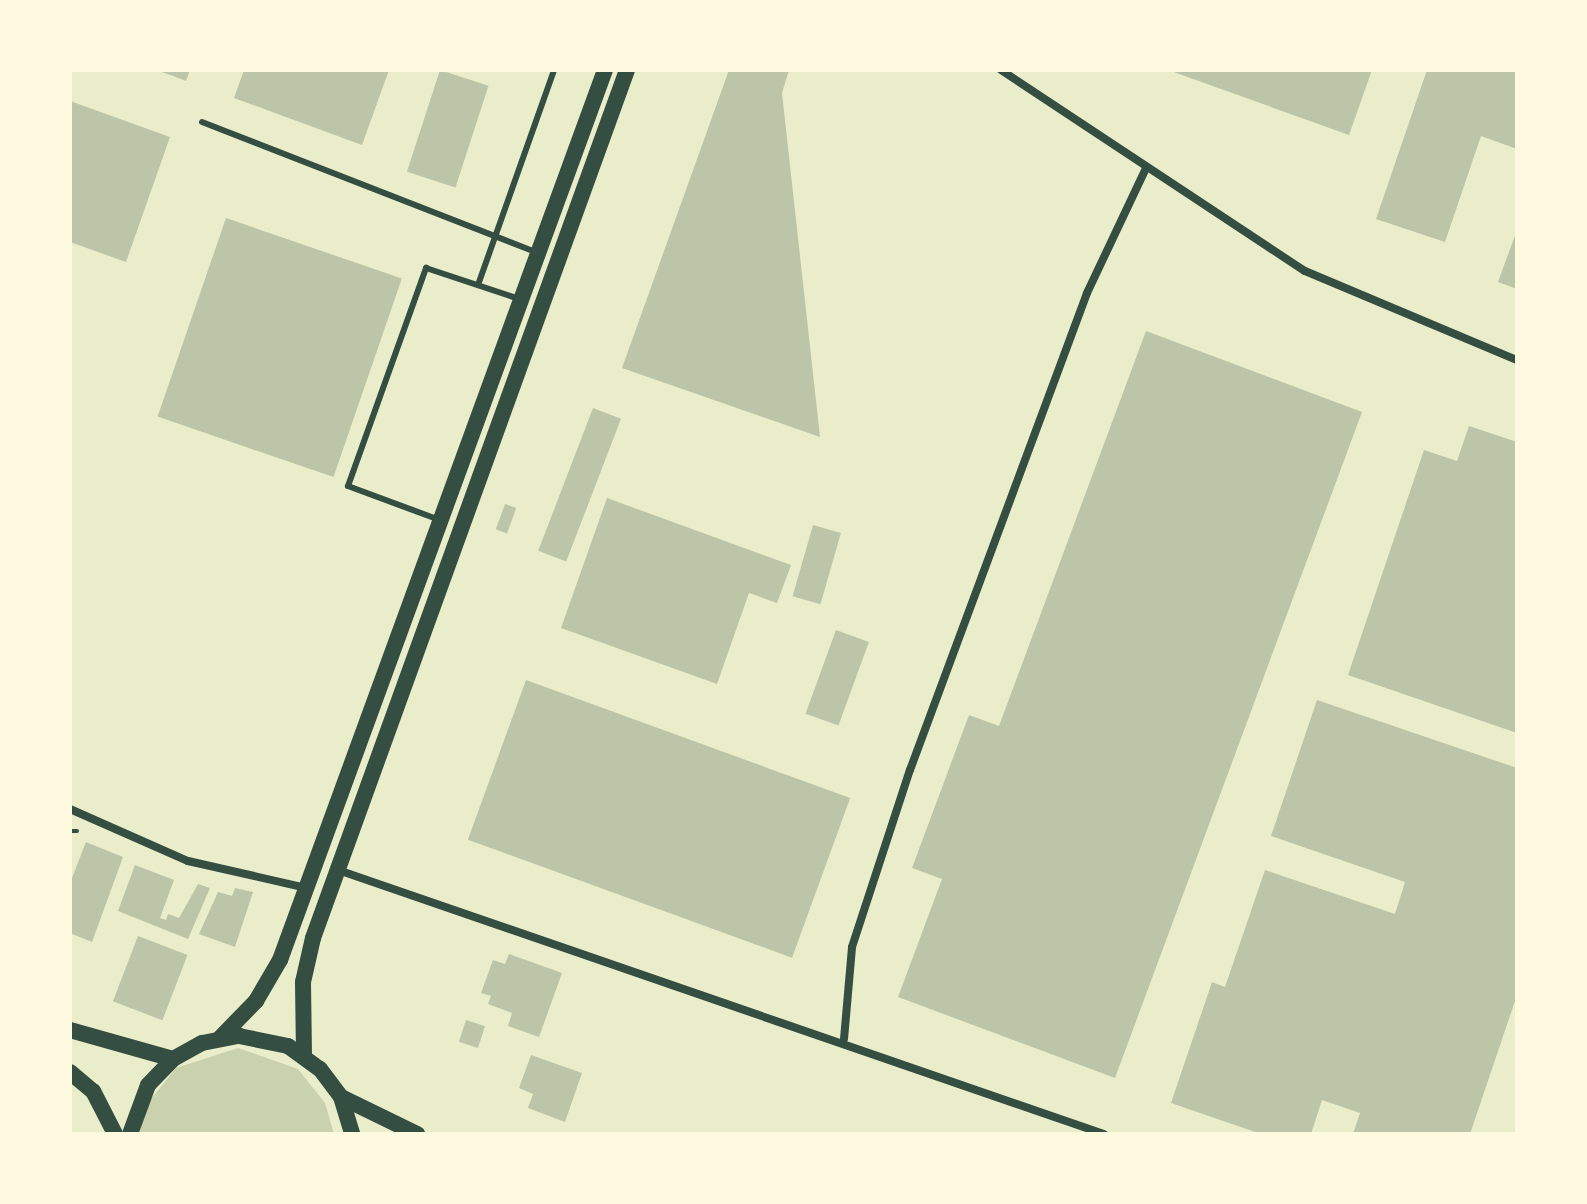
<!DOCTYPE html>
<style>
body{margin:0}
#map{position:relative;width:1587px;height:1204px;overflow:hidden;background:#e9edc9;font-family:Ubuntu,sans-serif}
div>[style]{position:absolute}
.green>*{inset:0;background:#cad2ad}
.building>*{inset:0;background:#bcc5a7;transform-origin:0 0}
.path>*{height:4px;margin:-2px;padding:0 2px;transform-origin:2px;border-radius:2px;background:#344e41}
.service>*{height:6px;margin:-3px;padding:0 3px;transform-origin:3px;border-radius:3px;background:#344e41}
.minor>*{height:8px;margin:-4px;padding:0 4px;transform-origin:4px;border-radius:4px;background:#344e41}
.secondary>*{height:16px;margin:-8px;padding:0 8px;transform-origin:8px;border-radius:8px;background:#344e41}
span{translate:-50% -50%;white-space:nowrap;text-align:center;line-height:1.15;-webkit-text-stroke:7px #fefae0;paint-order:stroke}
.frame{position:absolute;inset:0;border:72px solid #fefae0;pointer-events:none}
</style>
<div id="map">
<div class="green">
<i style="clip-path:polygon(238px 1048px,298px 1069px,325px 1103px,334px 1134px,139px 1134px,148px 1103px,176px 1068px)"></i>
</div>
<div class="building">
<i style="clip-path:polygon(157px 70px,190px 70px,186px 81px)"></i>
<i style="clip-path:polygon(244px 70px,389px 70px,362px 145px,234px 98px)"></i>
<i style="left:440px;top:70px;width:51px;height:107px;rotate:18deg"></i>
<i style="clip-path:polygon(729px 70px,789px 70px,782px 93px,820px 437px,622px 368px)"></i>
<i style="clip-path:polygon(1168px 70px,1372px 70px,1349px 135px)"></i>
<i style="clip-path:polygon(1427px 70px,1517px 70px,1517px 149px,1481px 136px,1445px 242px,1376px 219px)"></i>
<i style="clip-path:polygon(70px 101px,170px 137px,126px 262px,70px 242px)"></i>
<i style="left:226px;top:218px;width:186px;height:210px;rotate:19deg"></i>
<i style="clip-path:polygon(1517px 230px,1517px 289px,1498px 282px)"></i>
<i style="clip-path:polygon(1146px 331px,1362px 412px,1115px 1078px,898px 997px,942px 879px,912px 868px,969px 715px,999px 726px)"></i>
<i style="left:593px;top:408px;width:30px;height:153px;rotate:21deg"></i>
<i style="clip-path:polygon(1469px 426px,1517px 442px,1517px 733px,1348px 675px,1424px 450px,1457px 461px)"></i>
<i style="clip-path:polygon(607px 498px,791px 565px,777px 603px,749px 593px,717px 684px,561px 628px)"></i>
<i style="left:505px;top:504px;width:12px;height:27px;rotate:20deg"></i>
<i style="left:813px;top:525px;width:29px;height:74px;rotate:16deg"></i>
<i style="left:836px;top:630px;width:35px;height:89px;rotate:20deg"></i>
<i style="left:526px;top:680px;width:345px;height:170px;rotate:20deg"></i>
<i style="clip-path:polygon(1317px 700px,1517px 768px,1517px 995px,1470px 1134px,1353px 1134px,1360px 1113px,1322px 1100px,1311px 1134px,1261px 1134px,1171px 1103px,1212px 982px,1225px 987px,1265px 870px,1395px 914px,1405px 882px,1271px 836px)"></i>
<i style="clip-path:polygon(86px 842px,123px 857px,92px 942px,70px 933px,70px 883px)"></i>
<i style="clip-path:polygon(135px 865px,174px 880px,160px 918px,166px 920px,168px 914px,179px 918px,198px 884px,210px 888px,188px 939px,118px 911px)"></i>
<i style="clip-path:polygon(235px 888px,253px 892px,235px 947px,199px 934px,218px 892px,232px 896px)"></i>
<i style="left:138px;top:936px;width:53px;height:70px;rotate:21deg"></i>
<i style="clip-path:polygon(509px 954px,562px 973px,539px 1037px,508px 1026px,512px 1013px,488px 1004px,491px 996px,481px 993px,493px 960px,505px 964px)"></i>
<i style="left:466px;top:1020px;width:20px;height:23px;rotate:18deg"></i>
<i style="clip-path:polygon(531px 1055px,582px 1073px,565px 1122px,528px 1108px,533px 1094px,519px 1088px)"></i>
</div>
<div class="path">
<i style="left:70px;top:831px;width:7px"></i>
</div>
<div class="service">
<i style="left:202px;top:122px;width:358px;rotate:21.3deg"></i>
<i style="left:478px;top:285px;width:228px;rotate:-70.5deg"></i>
<i style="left:437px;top:519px;width:95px;rotate:-159.7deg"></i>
<i style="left:348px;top:486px;width:232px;rotate:-70.3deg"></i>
<i style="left:426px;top:268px;width:98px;rotate:18.4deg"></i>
</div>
<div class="minor">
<i style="left:1001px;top:70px;width:364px;rotate:33.5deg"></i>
<i style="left:1305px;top:271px;width:230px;rotate:22.8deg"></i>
<i style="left:70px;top:809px;width:129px;rotate:23.8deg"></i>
<i style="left:188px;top:861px;width:122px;rotate:12.8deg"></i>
<i style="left:338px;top:870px;width:810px;rotate:19.02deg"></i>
<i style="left:844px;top:1039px;width:92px;rotate:-85deg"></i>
<i style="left:852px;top:947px;width:186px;rotate:-71.9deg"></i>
<i style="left:910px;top:770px;width:509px;rotate:-69.64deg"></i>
<i style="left:1087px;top:293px;width:138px;rotate:-64.7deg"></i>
</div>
<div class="secondary">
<i style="left:70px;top:1030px;width:107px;rotate:15.7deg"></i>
<i style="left:220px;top:1038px;width:52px;rotate:-45.8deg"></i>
<i style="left:256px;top:1001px;width:48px;rotate:-59.7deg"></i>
<i style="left:280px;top:960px;width:947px;rotate:-69.94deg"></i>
<i style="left:304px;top:1055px;width:73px;rotate:-90.8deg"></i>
<i style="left:303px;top:982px;width:45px;rotate:-77.2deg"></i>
<i style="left:313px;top:938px;width:923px;rotate:-70.11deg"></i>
<i style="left:70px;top:1072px;width:30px;rotate:40deg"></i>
<i style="left:93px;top:1091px;width:48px;rotate:62.9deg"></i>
<i style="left:341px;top:1097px;width:85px;rotate:26deg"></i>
<i style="left:130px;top:1134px;width:52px;rotate:-69.8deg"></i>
<i style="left:148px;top:1085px;width:36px;rotate:-46deg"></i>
<i style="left:173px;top:1059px;width:33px;rotate:-29deg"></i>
<i style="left:202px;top:1043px;width:38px;rotate:-11deg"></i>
<i style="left:239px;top:1036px;width:50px;rotate:11.5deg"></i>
<i style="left:288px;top:1046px;width:39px;rotate:36deg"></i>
<i style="left:320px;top:1069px;width:35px;rotate:53deg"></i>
<i style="left:341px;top:1097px;width:39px;rotate:73deg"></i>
</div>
<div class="frame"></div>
</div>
